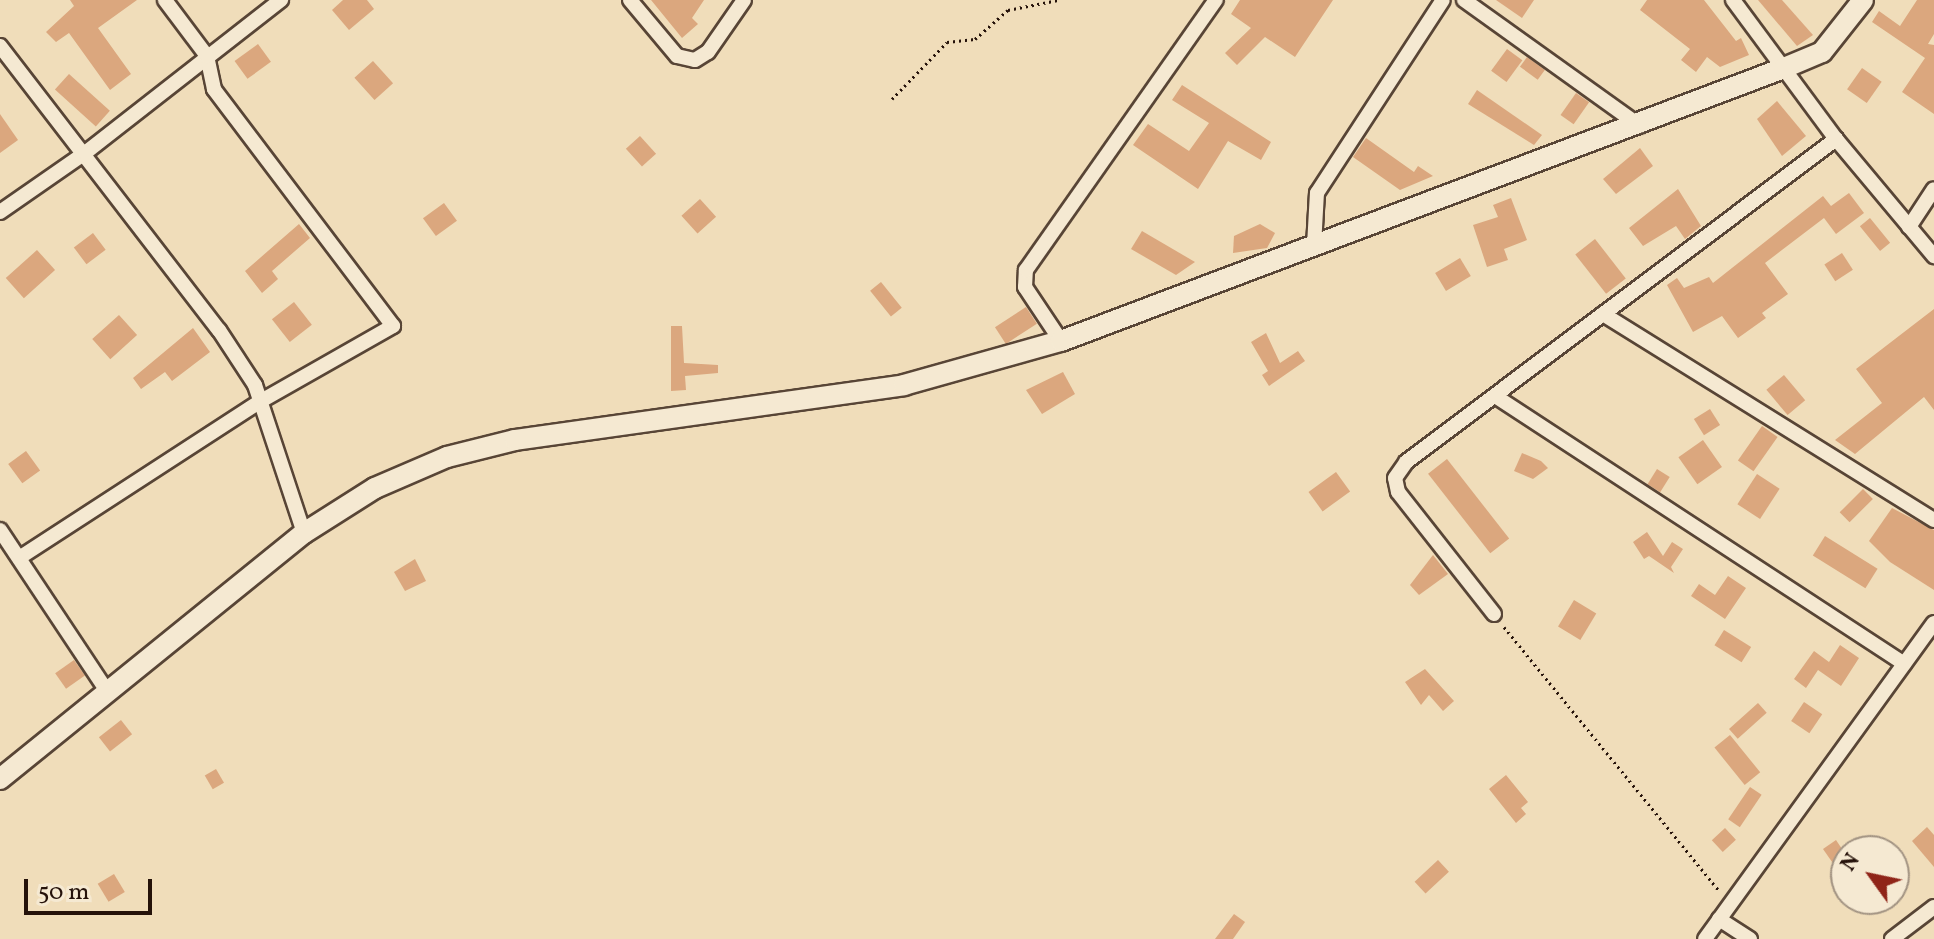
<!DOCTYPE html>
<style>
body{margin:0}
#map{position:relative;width:1934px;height:939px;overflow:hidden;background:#f0ddba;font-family:Vollkorn,serif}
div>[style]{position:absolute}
.building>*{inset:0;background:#dba77e;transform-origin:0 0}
.path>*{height:3px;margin-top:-1.5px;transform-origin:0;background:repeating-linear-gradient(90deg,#25120a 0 2px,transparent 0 6px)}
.roads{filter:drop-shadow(2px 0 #584536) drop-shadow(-2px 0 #584536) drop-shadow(0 2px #584536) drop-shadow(0 -2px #584536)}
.minor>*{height:14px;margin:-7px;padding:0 7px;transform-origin:7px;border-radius:7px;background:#f5e9d2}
.secondary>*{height:20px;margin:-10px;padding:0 10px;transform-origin:10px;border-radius:10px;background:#f5e9d2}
span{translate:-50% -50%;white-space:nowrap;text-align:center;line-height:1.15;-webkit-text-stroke:8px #f5e9d2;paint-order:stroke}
.north{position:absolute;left:1830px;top:835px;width:80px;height:80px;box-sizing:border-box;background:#f5e9d2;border:2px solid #a29382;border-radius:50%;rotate:303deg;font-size:22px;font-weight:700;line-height:32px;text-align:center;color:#25120a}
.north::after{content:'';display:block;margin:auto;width:28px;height:36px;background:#8f2418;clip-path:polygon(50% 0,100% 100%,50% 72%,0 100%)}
.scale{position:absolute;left:24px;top:879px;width:128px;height:36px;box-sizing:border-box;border:4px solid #25120a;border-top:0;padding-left:10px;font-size:24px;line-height:28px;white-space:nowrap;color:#25120a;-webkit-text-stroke:6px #f5e9d2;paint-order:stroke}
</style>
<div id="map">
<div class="building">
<i style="clip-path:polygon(70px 0,137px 0,98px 28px,131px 74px,110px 90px,69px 33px,56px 42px,46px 32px,74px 6px)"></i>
<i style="clip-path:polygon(343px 0,367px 0,374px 9px,349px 30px,332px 10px)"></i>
<i style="clip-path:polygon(651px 0,704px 0,692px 18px,698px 24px,682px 38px)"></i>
<i style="clip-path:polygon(1240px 0,1333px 0,1295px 57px,1265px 37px,1237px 65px,1225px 53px,1251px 28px,1231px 14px)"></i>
<i style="clip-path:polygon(1496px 0,1534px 0,1522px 18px)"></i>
<i style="clip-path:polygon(1647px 0,1704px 0,1736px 41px,1741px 38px,1749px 55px,1720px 67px,1707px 57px,1696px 72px,1681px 60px,1690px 49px,1640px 10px)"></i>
<i style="clip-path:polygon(1758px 0,1782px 0,1813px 35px,1797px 46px)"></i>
<i style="clip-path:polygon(1917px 0,1934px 0,1934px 34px,1928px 44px,1934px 45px,1934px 114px,1902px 92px,1925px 58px,1872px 22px,1879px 11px,1900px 26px)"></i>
<i style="left:258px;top:44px;width:22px;height:29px;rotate:54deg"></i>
<i style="left:1507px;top:49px;width:19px;height:27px;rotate:36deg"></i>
<i style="left:1527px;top:57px;width:22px;height:12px;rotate:36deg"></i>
<i style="left:373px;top:61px;width:30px;height:25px;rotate:48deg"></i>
<i style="left:1862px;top:68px;width:24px;height:26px;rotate:35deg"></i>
<i style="left:69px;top:74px;width:55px;height:21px;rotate:42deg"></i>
<i style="clip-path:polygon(1182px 85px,1271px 142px,1261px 160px,1228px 141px,1198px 189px,1133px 145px,1148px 124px,1189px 151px,1209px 123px,1172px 100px)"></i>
<i style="clip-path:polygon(1477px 90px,1542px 135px,1534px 145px,1468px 104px)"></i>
<i style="left:1576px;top:93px;width:16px;height:27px;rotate:35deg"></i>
<i style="clip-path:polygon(1777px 101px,1806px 136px,1782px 156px,1757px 119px)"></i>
<i style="clip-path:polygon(0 114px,18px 140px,0 153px)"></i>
<i style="left:640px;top:136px;width:24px;height:19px;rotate:48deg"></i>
<i style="clip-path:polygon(1366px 138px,1414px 172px,1418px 166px,1433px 176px,1400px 190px,1353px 157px)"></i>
<i style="clip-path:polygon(1640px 148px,1653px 166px,1616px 194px,1603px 179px)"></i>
<i style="clip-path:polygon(1678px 189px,1701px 226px,1685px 239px,1676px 226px,1643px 246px,1629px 228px)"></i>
<i style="clip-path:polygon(1849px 193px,1864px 213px,1836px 234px,1824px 218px,1765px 263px,1788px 294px,1762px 313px,1766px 318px,1738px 338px,1722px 316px,1693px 332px,1667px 285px,1677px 278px,1684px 288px,1709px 277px,1713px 283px,1823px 196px,1831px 206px)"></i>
<i style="clip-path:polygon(1511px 198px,1527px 240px,1504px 249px,1508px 260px,1487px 267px,1473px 225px,1498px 217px,1493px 205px)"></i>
<i style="left:700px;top:199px;width:24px;height:25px;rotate:48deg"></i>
<i style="left:444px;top:203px;width:22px;height:26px;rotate:54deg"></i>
<i style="left:1870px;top:218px;width:32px;height:13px;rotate:51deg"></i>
<i style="clip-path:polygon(299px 224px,310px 238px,272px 271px,278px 279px,262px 293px,245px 271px)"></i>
<i style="clip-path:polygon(1260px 224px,1275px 233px,1267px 248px,1233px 253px,1234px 236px)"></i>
<i style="clip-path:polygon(1142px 231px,1195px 262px,1176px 275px,1131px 249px)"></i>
<i style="left:93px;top:233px;width:21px;height:24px;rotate:53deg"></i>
<i style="left:1595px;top:239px;width:50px;height:25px;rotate:52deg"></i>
<i style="left:37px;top:250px;width:27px;height:42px;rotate:48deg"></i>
<i style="left:1842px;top:253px;width:20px;height:21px;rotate:57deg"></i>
<i style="left:1460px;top:258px;width:21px;height:29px;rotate:59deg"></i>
<i style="left:881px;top:282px;width:33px;height:14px;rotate:51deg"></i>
<i style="left:294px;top:302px;width:29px;height:28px;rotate:52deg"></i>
<i style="left:1026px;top:307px;width:20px;height:37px;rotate:57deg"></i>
<i style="clip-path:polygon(1934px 309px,1934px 410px,1924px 397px,1855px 454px,1835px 440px,1882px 403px,1856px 369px)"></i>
<i style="left:119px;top:315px;width:27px;height:36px;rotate:48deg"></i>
<i style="clip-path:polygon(671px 326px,682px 326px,684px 363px,718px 365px,718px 373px,685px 376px,686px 390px,671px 391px)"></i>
<i style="clip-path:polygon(193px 328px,210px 352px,172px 381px,165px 372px,141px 389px,133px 378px)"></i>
<i style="clip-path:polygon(1266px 333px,1280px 363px,1298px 351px,1305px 361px,1269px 386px,1262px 375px,1268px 371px,1251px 342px)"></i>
<i style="clip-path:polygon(1063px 372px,1075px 394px,1042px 414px,1026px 390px)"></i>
<i style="left:1784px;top:375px;width:33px;height:23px;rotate:50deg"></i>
<i style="left:1710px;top:409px;width:19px;height:19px;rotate:58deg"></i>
<i style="left:1762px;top:426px;width:19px;height:42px;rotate:35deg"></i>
<i style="left:1703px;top:440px;width:33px;height:30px;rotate:55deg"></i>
<i style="left:26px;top:451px;width:24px;height:22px;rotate:54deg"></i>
<i style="clip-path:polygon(1522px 453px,1541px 461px,1548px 468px,1533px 479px,1514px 471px)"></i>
<i style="left:1447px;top:459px;width:101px;height:24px;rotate:52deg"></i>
<i style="left:1657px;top:469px;width:15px;height:18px;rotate:32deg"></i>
<i style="left:1336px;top:472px;width:24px;height:34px;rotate:54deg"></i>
<i style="left:1757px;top:474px;width:27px;height:36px;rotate:33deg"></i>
<i style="left:1863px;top:489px;width:14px;height:33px;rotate:45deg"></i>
<i style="clip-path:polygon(1892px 508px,1934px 530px,1934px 590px,1890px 562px,1869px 541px)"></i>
<i style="clip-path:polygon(1647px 532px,1663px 556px,1672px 542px,1683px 549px,1671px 567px,1674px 573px,1649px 556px,1644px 559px,1633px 542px)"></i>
<i style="left:1825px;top:536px;width:62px;height:23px;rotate:32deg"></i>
<i style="clip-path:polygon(1433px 555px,1448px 574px,1419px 595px,1410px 585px)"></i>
<i style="clip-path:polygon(415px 559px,426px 581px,405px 591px,394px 572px)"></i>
<i style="clip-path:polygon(1728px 576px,1746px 588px,1725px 619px,1691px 596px,1699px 584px,1715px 595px)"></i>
<i style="left:1574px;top:600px;width:26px;height:31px;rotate:31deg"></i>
<i style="left:1724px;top:630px;width:32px;height:18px;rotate:32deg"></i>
<i style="clip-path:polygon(1840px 645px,1859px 658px,1841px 686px,1818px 670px,1806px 688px,1794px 679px,1814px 651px,1829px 662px)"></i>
<i style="left:74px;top:660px;width:19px;height:23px;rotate:55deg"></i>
<i style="clip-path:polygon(1425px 669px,1454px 701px,1443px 711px,1429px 695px,1421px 705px,1405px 682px)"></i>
<i style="left:1804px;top:702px;width:22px;height:23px;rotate:34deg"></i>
<i style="left:1758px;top:703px;width:13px;height:39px;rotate:48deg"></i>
<i style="left:121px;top:720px;width:18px;height:28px;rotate:52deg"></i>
<i style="left:1730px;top:735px;width:48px;height:20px;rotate:51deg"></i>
<i style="left:216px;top:769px;width:16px;height:13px;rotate:60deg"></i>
<i style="clip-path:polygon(1506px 775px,1528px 802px,1521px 808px,1526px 814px,1516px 823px,1489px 789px)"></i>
<i style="left:1750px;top:787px;width:14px;height:39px;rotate:34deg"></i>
<i style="clip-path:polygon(1927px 827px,1934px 835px,1934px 867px,1912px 841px)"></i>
<i style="left:1725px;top:828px;width:16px;height:18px;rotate:47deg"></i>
<i style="clip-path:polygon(1836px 840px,1846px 855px,1846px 882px,1823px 849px)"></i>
<i style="left:1438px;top:860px;width:16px;height:32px;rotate:47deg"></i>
<i style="left:114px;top:874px;width:21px;height:19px;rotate:59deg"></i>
<i style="clip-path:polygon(1234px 914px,1245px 922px,1233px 939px,1215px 939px)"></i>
</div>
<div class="path">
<i style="left:892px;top:99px;width:79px;rotate:-46deg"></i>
<i style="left:947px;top:42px;width:28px;rotate:-6deg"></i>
<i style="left:975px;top:39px;width:44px;rotate:-41.3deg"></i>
<i style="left:1008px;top:10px;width:51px;rotate:-11.3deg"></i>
<i style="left:1504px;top:627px;width:340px;rotate:50.8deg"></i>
</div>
<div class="roads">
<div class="minor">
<i style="left:630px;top:0;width:73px;rotate:50deg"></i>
<i style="left:677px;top:56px;width:18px;rotate:13deg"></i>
<i style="left:695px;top:60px;width:15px;rotate:-32deg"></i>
<i style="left:708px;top:52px;width:63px;rotate:-55.3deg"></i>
<i style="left:1464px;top:0;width:216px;rotate:35.6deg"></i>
<i style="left:1733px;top:0;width:173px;rotate:53.5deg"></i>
<i style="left:1836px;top:139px;width:153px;rotate:50.1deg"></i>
<i style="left:0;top:46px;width:359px;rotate:52.4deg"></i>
<i style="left:219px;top:330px;width:66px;rotate:56.8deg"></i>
<i style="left:255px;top:385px;width:156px;rotate:71.7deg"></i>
<i style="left:0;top:212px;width:103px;rotate:-34.8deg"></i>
<i style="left:85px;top:153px;width:249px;rotate:-38deg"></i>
<i style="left:1909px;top:227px;width:45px;rotate:-56.7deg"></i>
<i style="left:1314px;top:246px;width:53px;rotate:-86.8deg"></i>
<i style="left:1317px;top:193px;width:230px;rotate:-56.9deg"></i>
<i style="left:1603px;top:314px;width:390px;rotate:31.9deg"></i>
<i style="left:1061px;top:341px;width:65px;rotate:-123.7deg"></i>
<i style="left:1025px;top:287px;width:17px;rotate:-87deg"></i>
<i style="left:1026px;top:270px;width:330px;rotate:-54.9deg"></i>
<i style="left:1495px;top:396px;width:489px;rotate:33.2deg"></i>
<i style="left:0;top:530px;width:193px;rotate:56.4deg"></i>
<i style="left:19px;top:558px;width:288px;rotate:-33deg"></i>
<i style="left:261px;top:401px;width:152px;rotate:-29.6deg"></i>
<i style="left:393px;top:326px;width:297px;rotate:-127.1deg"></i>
<i style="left:214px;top:89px;width:34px;rotate:-102deg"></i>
<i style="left:207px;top:56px;width:70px;rotate:-126.9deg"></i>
<i style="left:1494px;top:614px;width:155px;rotate:-128.2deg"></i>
<i style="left:1398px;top:492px;width:14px;rotate:-102deg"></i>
<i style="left:1395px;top:478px;width:19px;rotate:-55deg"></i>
<i style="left:1406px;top:462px;width:538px;rotate:-36.91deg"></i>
<i style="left:1719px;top:919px;width:37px;rotate:33deg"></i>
<i style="left:1705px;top:939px;width:390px;rotate:-54.1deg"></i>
<i style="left:1892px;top:939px;width:53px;rotate:-37.3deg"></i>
</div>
<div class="secondary">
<i style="left:0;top:779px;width:391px;rotate:-39deg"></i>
<i style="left:304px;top:533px;width:84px;rotate:-32.4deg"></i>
<i style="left:375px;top:488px;width:78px;rotate:-23.3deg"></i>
<i style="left:447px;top:457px;width:70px;rotate:-14deg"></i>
<i style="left:515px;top:440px;width:393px;rotate:-8deg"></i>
<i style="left:904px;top:385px;width:163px;rotate:-15.7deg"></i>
<i style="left:1061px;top:341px;width:773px;rotate:-20.69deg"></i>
<i style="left:1784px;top:68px;width:41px;rotate:-22.8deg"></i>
<i style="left:1822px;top:52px;width:66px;rotate:-51.7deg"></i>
</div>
</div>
<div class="north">N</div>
<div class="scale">50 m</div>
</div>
